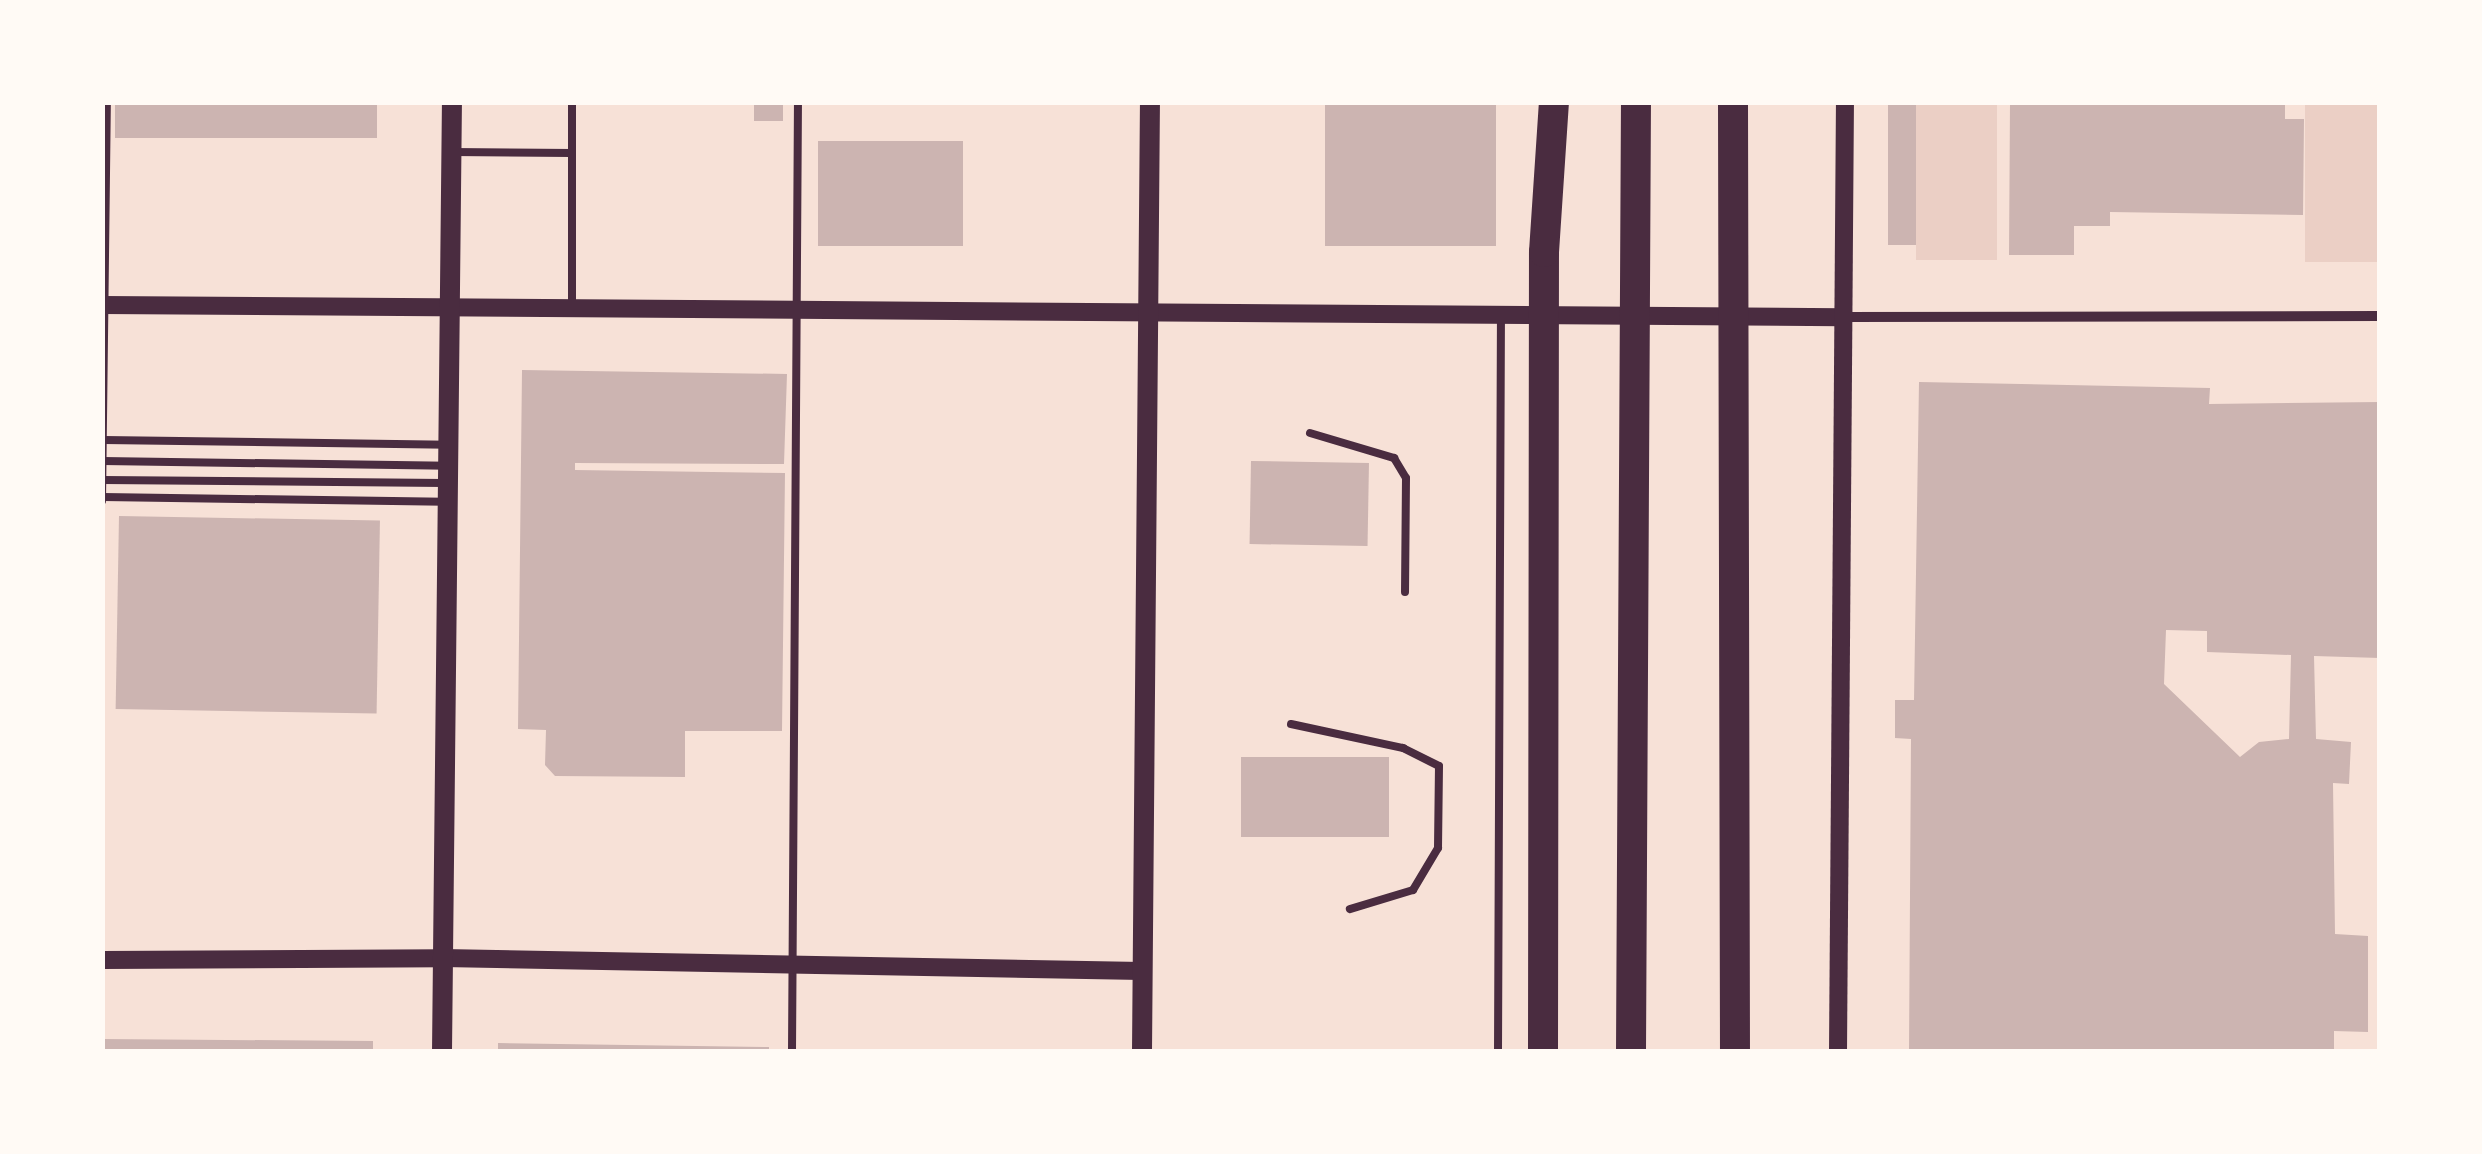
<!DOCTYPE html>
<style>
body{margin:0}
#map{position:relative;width:2482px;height:1154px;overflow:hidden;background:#f7e1d7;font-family:"Playfair Display",serif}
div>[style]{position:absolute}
.green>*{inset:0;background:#ebcfc5;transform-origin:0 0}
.building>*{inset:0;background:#ccb4b1;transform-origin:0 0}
.service>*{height:8px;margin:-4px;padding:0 4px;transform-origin:4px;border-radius:4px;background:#4a2c40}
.minor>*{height:10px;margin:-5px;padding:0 5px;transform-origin:5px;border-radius:5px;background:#4a2c40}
.tertiary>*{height:18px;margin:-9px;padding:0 9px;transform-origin:9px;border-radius:9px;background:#4a2c40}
.secondary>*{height:20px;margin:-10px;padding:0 10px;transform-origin:10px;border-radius:10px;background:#4a2c40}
.motorway>*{height:30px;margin:-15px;padding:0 15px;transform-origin:15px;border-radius:15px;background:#4a2c40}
span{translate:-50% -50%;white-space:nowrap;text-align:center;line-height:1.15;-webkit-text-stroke:8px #fffaf5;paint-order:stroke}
.frame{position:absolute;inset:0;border:105px solid #fffaf5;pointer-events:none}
</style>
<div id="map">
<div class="green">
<i style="left:1916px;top:103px;width:81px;height:157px"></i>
<i style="left:2305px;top:103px;width:74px;height:159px"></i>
</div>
<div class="building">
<i style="left:115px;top:102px;width:262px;height:36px"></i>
<i style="left:754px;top:102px;width:29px;height:19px"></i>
<i style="left:1325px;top:102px;width:171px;height:144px"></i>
<i style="left:1888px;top:102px;width:28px;height:143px"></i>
<i style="clip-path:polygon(2010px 102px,2285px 102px,2285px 119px,2304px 119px,2303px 215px,2110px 212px,2110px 226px,2074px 226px,2074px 255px,2009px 255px)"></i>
<i style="left:818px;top:141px;width:145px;height:105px"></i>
<i style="clip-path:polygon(522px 370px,787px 374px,784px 464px,575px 463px,575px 470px,785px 473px,782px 731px,685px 731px,685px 777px,555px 776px,545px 765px,546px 730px,518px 729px)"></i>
<i style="clip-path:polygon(evenodd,1919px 382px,2210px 388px,2209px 404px,2380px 402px,2380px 658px,2314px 656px,2316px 739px,2351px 742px,2349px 784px,2333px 783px,2335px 934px,2368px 936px,2368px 1032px,2334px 1031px,2334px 1052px,1909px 1052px,1911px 739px,1895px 738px,1895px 700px,1914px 700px,1919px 382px,2166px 630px,2207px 631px,2207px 652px,2291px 655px,2289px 739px,2259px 742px,2240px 757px,2164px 684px,2166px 630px)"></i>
<i style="left:1251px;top:461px;width:118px;height:83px;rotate:1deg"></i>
<i style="left:119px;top:516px;width:261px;height:193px;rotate:1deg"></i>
<i style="left:1241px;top:757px;width:148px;height:80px"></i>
<i style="clip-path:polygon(104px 1039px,373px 1041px,373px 1052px,104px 1052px)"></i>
<i style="clip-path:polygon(498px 1043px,769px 1047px,769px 1052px,498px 1052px)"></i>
</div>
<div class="service">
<i style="left:452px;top:152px;width:120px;rotate:0.5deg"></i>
<i style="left:572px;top:306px;width:204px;rotate:-90deg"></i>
<i style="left:1310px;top:433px;width:88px;rotate:16.6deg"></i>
<i style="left:1394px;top:458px;width:23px;rotate:59deg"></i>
<i style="left:1406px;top:478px;width:114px;rotate:90.5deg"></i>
<i style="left:104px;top:440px;width:344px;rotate:0.8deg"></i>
<i style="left:103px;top:461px;width:345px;rotate:0.8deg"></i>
<i style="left:103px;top:480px;width:341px;rotate:0.5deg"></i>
<i style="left:103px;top:497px;width:341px;rotate:0.8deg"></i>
<i style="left:102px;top:501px;width:399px;rotate:-89.3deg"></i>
<i style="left:1291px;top:724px;width:115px;rotate:12.1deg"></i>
<i style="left:1403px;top:748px;width:40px;rotate:26.6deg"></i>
<i style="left:1439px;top:766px;width:82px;rotate:90.7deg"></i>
<i style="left:1438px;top:848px;width:49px;rotate:120.8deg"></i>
<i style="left:1413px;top:890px;width:66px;rotate:163.2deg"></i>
<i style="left:792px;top:1052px;width:950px;rotate:-89.64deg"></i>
<i style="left:1498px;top:1052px;width:736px;rotate:-89.77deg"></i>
</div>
<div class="minor">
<i style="left:1842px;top:317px;width:538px;rotate:-0.11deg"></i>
</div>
<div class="tertiary">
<i style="left:102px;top:305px;width:1740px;rotate:0.4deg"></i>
<i style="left:102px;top:960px;width:341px;rotate:-0.3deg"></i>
<i style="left:443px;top:958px;width:699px;rotate:1.07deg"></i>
<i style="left:1838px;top:1052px;width:950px;rotate:-89.58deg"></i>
</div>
<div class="secondary">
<i style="left:442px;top:1052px;width:950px;rotate:-89.4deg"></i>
<i style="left:1142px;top:1052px;width:950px;rotate:-89.52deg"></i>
</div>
<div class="motorway">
<i style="left:1733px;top:102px;width:950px;rotate:89.88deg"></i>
<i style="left:1543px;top:1052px;width:800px;rotate:-89.93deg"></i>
<i style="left:1544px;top:252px;width:150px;rotate:-86.2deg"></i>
<i style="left:1631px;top:1052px;width:950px;rotate:-89.7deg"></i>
</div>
<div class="frame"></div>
</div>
